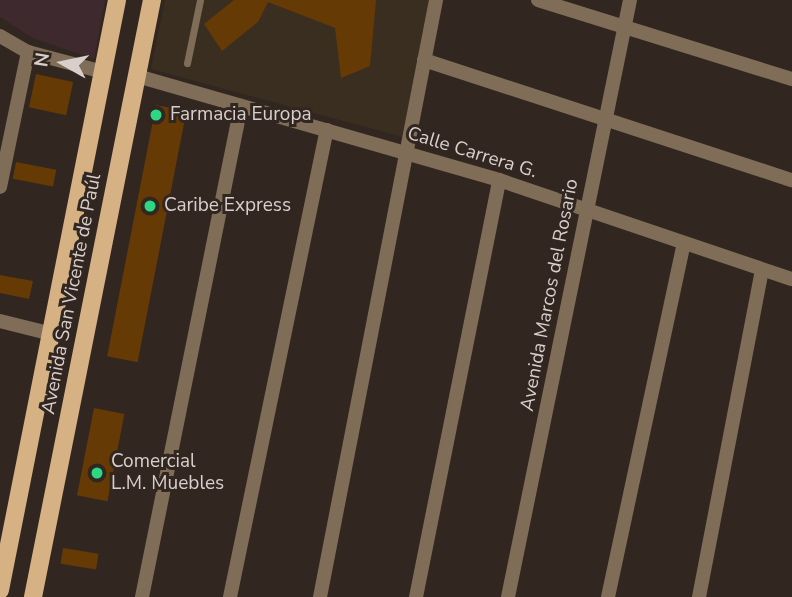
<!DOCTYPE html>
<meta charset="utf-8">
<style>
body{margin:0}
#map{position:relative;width:792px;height:597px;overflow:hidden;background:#322621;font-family:"Nunito Sans",sans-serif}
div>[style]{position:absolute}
.education>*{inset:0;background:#3e2a2e}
.medical>*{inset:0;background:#3a2e20}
.building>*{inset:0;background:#663a04;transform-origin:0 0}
.lane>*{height:7px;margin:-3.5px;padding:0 3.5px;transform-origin:3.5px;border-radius:3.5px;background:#7f6d57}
.street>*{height:14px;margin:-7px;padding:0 7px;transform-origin:7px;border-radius:7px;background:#7f6d57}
.primary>*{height:18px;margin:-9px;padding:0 9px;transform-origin:9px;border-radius:9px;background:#d5b183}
.dots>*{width:19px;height:19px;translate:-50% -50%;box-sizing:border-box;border:4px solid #322621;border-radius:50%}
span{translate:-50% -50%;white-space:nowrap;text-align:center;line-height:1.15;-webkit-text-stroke:6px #322621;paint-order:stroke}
.poi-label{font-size:19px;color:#d8cfcc}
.left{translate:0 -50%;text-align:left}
.street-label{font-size:19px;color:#d8cfcc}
.north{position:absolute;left:28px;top:28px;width:70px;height:70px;-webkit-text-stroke:5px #322621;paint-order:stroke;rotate:279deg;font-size:19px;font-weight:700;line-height:28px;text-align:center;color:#d8cfcc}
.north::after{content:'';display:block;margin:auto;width:24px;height:32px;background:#d8cfcc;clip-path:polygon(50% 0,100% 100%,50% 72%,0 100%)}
</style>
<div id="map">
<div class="education">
<i style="clip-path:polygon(0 0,105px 0,94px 59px,33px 38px,0 17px)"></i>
</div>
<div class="medical">
<i style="clip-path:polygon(165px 0,434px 0,406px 138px,151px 69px)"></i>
</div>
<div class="building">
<i style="clip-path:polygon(234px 0,376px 0,370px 66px,341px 78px,335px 28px,268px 2px,258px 22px,222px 51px,204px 24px)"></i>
<i style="left:36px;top:74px;width:38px;height:34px;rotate:12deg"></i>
<i style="left:156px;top:105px;width:31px;height:256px;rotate:11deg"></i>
<i style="left:16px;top:162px;width:41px;height:17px;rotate:11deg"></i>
<i style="clip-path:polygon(0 275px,33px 281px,29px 299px,0 293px)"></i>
<i style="left:94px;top:408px;width:31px;height:89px;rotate:11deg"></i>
<i style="left:63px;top:548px;width:36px;height:16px;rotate:9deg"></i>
</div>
<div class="lane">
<i style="left:187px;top:63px;width:64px;rotate:-78.3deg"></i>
</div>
<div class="street">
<i style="left:538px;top:0;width:266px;rotate:17.3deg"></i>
<i style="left:0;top:36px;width:32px;rotate:30deg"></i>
<i style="left:28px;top:52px;width:78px;rotate:14.9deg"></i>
<i style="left:424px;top:60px;width:387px;rotate:18.1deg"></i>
<i style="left:137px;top:76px;width:377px;rotate:16deg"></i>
<i style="left:499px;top:180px;width:309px;rotate:18.7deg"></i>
<i style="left:0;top:187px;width:138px;rotate:-78.3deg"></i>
<i style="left:0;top:321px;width:49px;rotate:14deg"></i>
<i style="left:142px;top:597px;width:501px;rotate:-78.6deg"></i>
<i style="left:230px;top:597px;width:477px;rotate:-78.3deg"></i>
<i style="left:320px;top:597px;width:608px;rotate:-79deg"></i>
<i style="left:416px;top:597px;width:425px;rotate:-78.7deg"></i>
<i style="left:508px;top:597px;width:609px;rotate:-78.45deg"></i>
<i style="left:608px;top:597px;width:362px;rotate:-77.9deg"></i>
<i style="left:699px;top:597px;width:332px;rotate:-79.1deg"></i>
</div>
<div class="primary">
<i style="left:0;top:590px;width:601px;rotate:-78.78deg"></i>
<i style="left:33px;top:597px;width:609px;rotate:-78.73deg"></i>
</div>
<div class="dots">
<i style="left:156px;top:115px;background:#2cd884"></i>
<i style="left:150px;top:206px;background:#2cd884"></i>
<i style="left:97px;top:473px;background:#2cd884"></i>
</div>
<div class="poi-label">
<span class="left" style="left:170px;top:115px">Farmacia Europa</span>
<span class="left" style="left:164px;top:206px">Caribe Express</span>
<span class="left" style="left:111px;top:473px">Comercial<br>L.M. Muebles</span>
</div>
<div class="street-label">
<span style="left:472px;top:153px;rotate:17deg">Calle Carrera G.</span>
<span style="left:72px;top:294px;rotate:-79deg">Avenida San Vicente de Paúl</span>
<span style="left:550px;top:295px;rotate:-79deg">Avenida Marcos del Rosario</span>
</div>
<div class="north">N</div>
</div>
